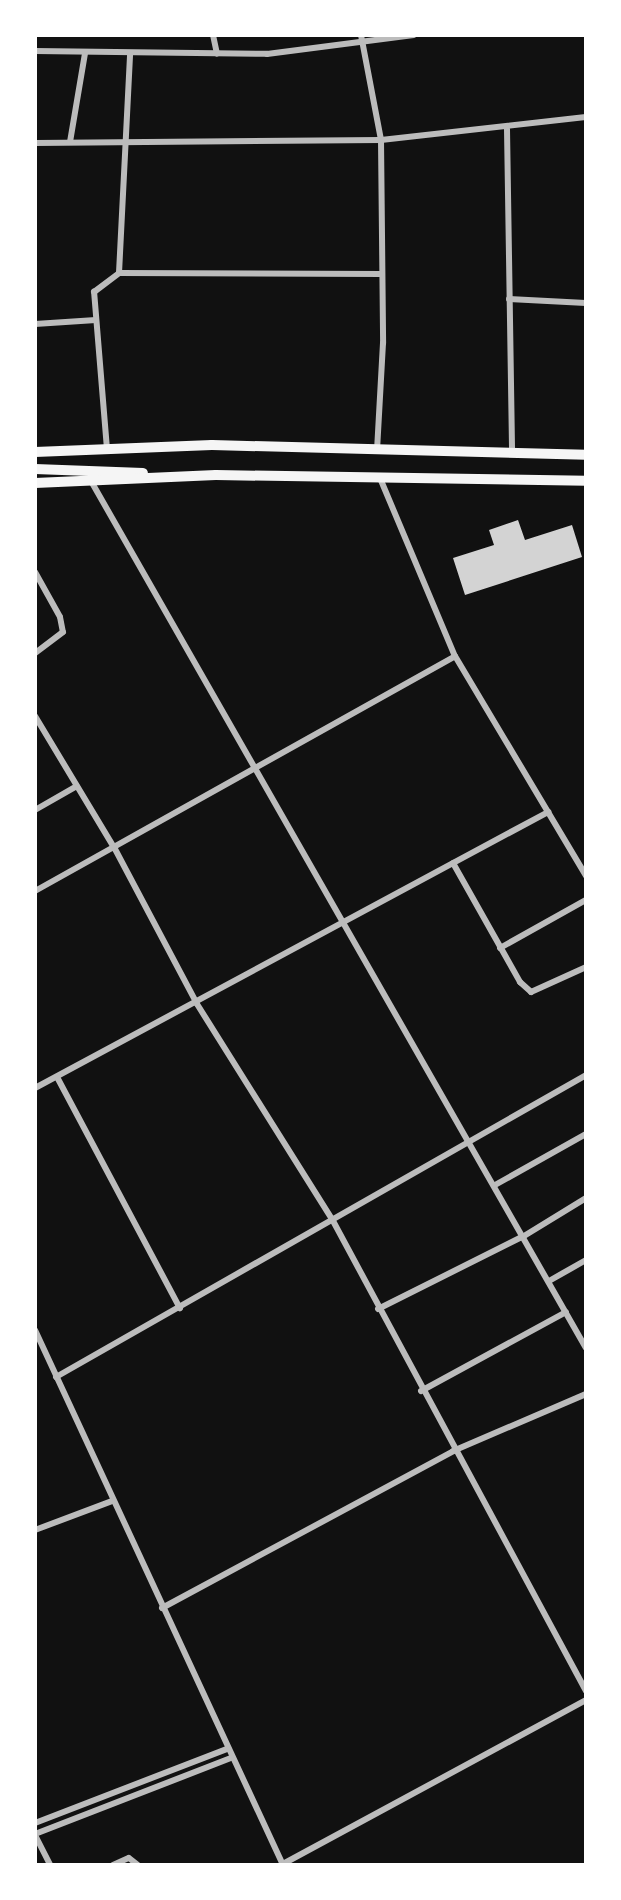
<!DOCTYPE html>
<style>
body{margin:0}
#map{position:relative;width:621px;height:1900px;overflow:hidden;background:#111;font-family:"DejaVu Sans",sans-serif}
div>[style]{position:absolute}
.building>*{inset:0;background:#d3d3d3}
.minor>*{height:6px;margin:-3px;padding:0 3px;transform-origin:3px;border-radius:3px;background:#bcbcbc}
.primary>*{height:10px;margin:-5px;padding:0 5px;transform-origin:5px;border-radius:5px;background:#f5f5f5}
span{translate:-50% -50%;white-space:nowrap;text-align:center;line-height:1.15;-webkit-text-stroke:5px #fff;paint-order:stroke}
.frame{position:absolute;inset:0;border:37px solid #fff;pointer-events:none}
</style>
<div id="map">
<div class="building">
<i style="clip-path:polygon(518px 520px,525px 540px,572px 525px,582px 557px,465px 595px,453px 558px,494px 545px,489px 530px)"></i>
</div>
<div class="minor">
<i style="left:213px;top:35px;width:19px;rotate:78deg"></i>
<i style="left:361px;top:35px;width:107px;rotate:79.2deg"></i>
<i style="left:381px;top:140px;width:203px;rotate:89.4deg"></i>
<i style="left:383px;top:343px;width:108px;rotate:93.2deg"></i>
<i style="left:35px;top:51px;width:232px;rotate:0.7deg"></i>
<i style="left:267px;top:54px;width:148px;rotate:-7.4deg"></i>
<i style="left:507px;top:129px;width:325px;rotate:89.1deg"></i>
<i style="left:70px;top:142px;width:90px;rotate:-80.4deg"></i>
<i style="left:35px;top:143px;width:346px;rotate:-0.5deg"></i>
<i style="left:381px;top:140px;width:206px;rotate:-6.4deg"></i>
<i style="left:119px;top:273px;width:263px;rotate:0.2deg"></i>
<i style="left:509px;top:299px;width:77px;rotate:3deg"></i>
<i style="left:35px;top:324px;width:61px;rotate:-3.8deg"></i>
<i style="left:107px;top:449px;width:158px;rotate:-94.7deg"></i>
<i style="left:94px;top:292px;width:31px;rotate:-37deg"></i>
<i style="left:119px;top:273px;width:219px;rotate:-87.1deg"></i>
<i style="left:380px;top:478px;width:193px;rotate:67.2deg"></i>
<i style="left:455px;top:656px;width:256px;rotate:59.2deg"></i>
<i style="left:91px;top:481px;width:998px;rotate:60.28deg"></i>
<i style="left:35px;top:572px;width:51px;rotate:60.9deg"></i>
<i style="left:60px;top:617px;width:15px;rotate:79deg"></i>
<i style="left:63px;top:632px;width:35px;rotate:143deg"></i>
<i style="left:35px;top:716px;width:155px;rotate:59deg"></i>
<i style="left:115px;top:849px;width:175px;rotate:62.1deg"></i>
<i style="left:197px;top:1004px;width:254px;rotate:57.9deg"></i>
<i style="left:332px;top:1219px;width:536px;rotate:61.71deg"></i>
<i style="left:35px;top:810px;width:48px;rotate:-29.7deg"></i>
<i style="left:453px;top:863px;width:137px;rotate:60.6deg"></i>
<i style="left:520px;top:982px;width:15px;rotate:42deg"></i>
<i style="left:531px;top:992px;width:60px;rotate:-24.4deg"></i>
<i style="left:35px;top:891px;width:481px;rotate:-29.2deg"></i>
<i style="left:500px;top:948px;width:98px;rotate:-29.2deg"></i>
<i style="left:57px;top:1077px;width:262px;rotate:62deg"></i>
<i style="left:35px;top:1088px;width:583px;rotate:-28.28deg"></i>
<i style="left:495px;top:1185px;width:104px;rotate:-29.3deg"></i>
<i style="left:549px;top:1281px;width:43px;rotate:-29.6deg"></i>
<i style="left:378px;top:1309px;width:163px;rotate:-26.6deg"></i>
<i style="left:524px;top:1236px;width:73px;rotate:-31.5deg"></i>
<i style="left:35px;top:1330px;width:590px;rotate:65.13deg"></i>
<i style="left:56px;top:1377px;width:610px;rotate:-29.67deg"></i>
<i style="left:421px;top:1391px;width:165px;rotate:-28.6deg"></i>
<i style="left:35px;top:1530px;width:82px;rotate:-20.6deg"></i>
<i style="left:162px;top:1608px;width:331px;rotate:-28.3deg"></i>
<i style="left:453px;top:1451px;width:145px;rotate:-23.2deg"></i>
<i style="left:35px;top:1823px;width:206px;rotate:-21.1deg"></i>
<i style="left:35px;top:1834px;width:210px;rotate:-21.2deg"></i>
<i style="left:35px;top:1835px;width:34px;rotate:63deg"></i>
<i style="left:113px;top:1865px;width:17px;rotate:-24deg"></i>
<i style="left:129px;top:1858px;width:11px;rotate:38deg"></i>
<i style="left:281px;top:1865px;width:347px;rotate:-28.4deg"></i>
</div>
<div class="primary">
<i style="left:35px;top:452px;width:177px;rotate:-2.3deg"></i>
<i style="left:212px;top:445px;width:374px;rotate:1.5deg"></i>
<i style="left:35px;top:469px;width:108px;rotate:2.1deg"></i>
<i style="left:35px;top:483px;width:181px;rotate:-2.5deg"></i>
<i style="left:216px;top:475px;width:370px;rotate:0.9deg"></i>
</div>
<div class="frame"></div>
</div>
